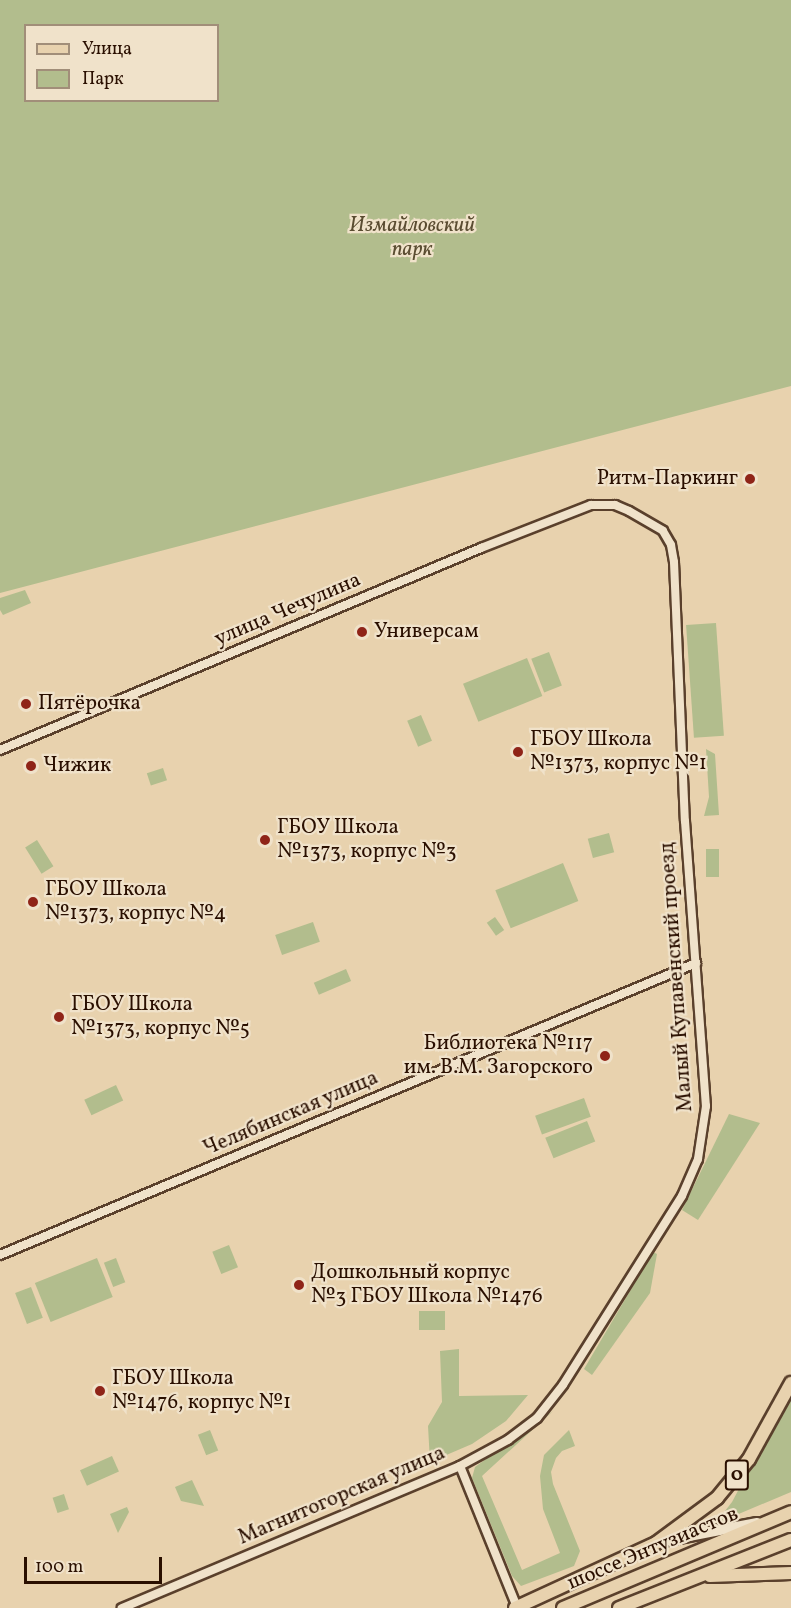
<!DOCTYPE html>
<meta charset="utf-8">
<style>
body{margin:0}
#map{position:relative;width:791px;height:1608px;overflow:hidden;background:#e8d2ae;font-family:Vollkorn,serif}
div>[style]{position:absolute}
.green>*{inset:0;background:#b2bd8d;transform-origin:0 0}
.roads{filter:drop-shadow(2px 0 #5a402c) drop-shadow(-2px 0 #5a402c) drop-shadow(0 2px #5a402c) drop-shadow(0 -2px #5a402c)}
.minor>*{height:8px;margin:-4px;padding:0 4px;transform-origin:4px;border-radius:4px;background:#f0e2ca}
.secondary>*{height:10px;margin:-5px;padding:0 5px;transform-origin:5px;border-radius:5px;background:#f0e2ca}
.primary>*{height:12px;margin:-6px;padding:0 6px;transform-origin:6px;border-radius:6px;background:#e8d2ae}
.dots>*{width:16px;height:16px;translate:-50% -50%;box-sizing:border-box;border:3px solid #f0e2ca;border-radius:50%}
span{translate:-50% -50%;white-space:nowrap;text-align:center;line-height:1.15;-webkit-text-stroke:4.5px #f0e2ca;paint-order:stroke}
.shield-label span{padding:2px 4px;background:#f0e2ca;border:2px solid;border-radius:4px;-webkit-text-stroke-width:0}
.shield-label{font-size:20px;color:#2a0f00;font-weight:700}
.park-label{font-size:21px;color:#5a4c31;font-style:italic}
.poi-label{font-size:21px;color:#2a0f00}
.right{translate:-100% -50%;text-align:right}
.left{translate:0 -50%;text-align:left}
.street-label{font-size:21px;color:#2a0f00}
.legend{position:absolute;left:24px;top:24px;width:195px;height:78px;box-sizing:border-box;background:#f0e2ca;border:2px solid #a18e79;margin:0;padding:8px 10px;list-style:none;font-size:18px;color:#2a0f00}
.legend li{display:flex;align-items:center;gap:12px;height:30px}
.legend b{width:30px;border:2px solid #a18e79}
.scale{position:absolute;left:24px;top:1557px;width:138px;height:27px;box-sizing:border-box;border:3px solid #2a0f00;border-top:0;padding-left:8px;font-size:18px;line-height:21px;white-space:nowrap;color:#2a0f00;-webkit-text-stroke:4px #f0e2ca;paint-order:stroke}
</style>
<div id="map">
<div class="green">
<i style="clip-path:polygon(evenodd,0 0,791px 0,791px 386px,0 593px,0 0,26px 26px,218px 26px,218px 100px,26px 100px,26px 26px)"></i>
<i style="clip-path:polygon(25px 590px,31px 603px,3px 615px,0 610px,0 598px)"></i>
<i style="left:716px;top:623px;width:113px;height:30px;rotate:86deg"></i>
<i style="left:549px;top:652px;width:36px;height:19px;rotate:69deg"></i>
<i style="left:527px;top:658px;width:41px;height:69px;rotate:68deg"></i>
<i style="left:421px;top:715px;width:28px;height:15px;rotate:67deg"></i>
<i style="clip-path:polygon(706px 749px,715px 754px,719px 815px,704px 816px,709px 797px)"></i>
<i style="left:163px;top:768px;width:13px;height:17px;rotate:72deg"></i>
<i style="left:609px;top:833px;width:20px;height:22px;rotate:75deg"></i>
<i style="left:37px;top:840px;width:31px;height:14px;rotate:58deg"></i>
<i style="left:706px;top:849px;width:13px;height:28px"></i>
<i style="left:563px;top:863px;width:41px;height:73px;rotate:68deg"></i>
<i style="left:495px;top:917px;width:16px;height:10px;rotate:55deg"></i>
<i style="left:313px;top:922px;width:21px;height:40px;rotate:71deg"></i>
<i style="left:346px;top:969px;width:13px;height:35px;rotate:67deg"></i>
<i style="left:116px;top:1085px;width:17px;height:35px;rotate:65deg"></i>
<i style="left:584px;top:1098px;width:20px;height:52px;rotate:70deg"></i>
<i style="clip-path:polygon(729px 1114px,760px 1123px,698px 1220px,682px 1210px)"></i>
<i style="left:587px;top:1121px;width:22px;height:45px;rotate:68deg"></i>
<i style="left:229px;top:1245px;width:24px;height:18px;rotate:68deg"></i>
<i style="clip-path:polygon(653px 1252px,657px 1254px,650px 1293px,592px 1375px,584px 1369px)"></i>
<i style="left:97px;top:1258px;width:42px;height:67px;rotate:68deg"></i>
<i style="left:116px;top:1258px;width:26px;height:13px;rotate:69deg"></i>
<i style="left:31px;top:1287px;width:33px;height:17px;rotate:69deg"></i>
<i style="left:419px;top:1311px;width:26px;height:19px"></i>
<i style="clip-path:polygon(459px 1349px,459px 1396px,528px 1395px,506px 1421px,472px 1444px,430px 1462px,428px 1426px,442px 1402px,440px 1351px)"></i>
<i style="clip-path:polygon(791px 1391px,791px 1492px,715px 1524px,732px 1502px)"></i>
<i style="clip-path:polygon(553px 1411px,482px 1476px,522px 1570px,560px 1553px,543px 1509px,540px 1476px,544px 1455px,569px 1430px,575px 1446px,562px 1451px,556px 1458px,551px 1472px,553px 1484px,580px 1551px,574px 1566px,521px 1586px,512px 1576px,472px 1478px,475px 1467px)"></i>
<i style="left:210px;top:1430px;width:22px;height:13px;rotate:68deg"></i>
<i style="left:112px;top:1456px;width:17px;height:35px;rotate:66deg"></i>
<i style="clip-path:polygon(192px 1480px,204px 1506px,181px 1501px,175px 1487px)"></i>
<i style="left:64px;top:1494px;width:16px;height:12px;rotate:72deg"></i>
<i style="clip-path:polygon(127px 1507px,129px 1512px,118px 1533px,110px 1514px)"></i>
</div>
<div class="roads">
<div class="minor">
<i style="left:0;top:750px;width:522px;rotate:-22.78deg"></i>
<i style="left:481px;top:548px;width:118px;rotate:-21.4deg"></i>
<i style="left:591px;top:505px;width:24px"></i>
<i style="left:615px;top:505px;width:15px;rotate:23deg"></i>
<i style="left:629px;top:511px;width:39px;rotate:30deg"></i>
<i style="left:663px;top:531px;width:16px;rotate:60deg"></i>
<i style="left:671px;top:545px;width:17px;rotate:80deg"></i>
<i style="left:674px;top:562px;width:259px;rotate:87.6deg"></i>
<i style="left:685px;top:821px;width:286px;rotate:85.8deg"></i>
<i style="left:706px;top:1106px;width:54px;rotate:98.6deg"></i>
<i style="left:698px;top:1159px;width:40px;rotate:113.4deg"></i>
<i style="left:682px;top:1196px;width:223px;rotate:122.2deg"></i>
<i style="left:563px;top:1385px;width:42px;rotate:128.2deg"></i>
<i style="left:537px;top:1418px;width:36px;rotate:143deg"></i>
<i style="left:508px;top:1440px;width:55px;rotate:151.6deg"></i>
<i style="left:460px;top:1466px;width:367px;rotate:157.2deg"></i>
<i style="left:0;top:1255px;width:755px;rotate:-22.76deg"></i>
<i style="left:460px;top:1466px;width:152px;rotate:68deg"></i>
</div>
<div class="secondary">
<i style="left:658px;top:1542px;width:101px;rotate:-10.9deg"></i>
</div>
<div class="primary">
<i style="left:710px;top:1576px;width:81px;rotate:-2.1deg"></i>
<i style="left:515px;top:1608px;width:155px;rotate:-24.7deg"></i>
<i style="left:656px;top:1543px;width:76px;rotate:-36.4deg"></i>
<i style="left:717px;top:1498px;width:50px;rotate:-50.6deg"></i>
<i style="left:749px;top:1459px;width:87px;rotate:-61.1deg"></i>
<i style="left:563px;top:1608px;width:247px;rotate:-22.8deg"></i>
<i style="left:619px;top:1608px;width:185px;rotate:-21.6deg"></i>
</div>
</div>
<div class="dots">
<i style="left:750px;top:479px;background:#8f2418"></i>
<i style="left:362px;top:632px;background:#8f2418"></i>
<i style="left:26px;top:704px;background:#8f2418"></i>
<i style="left:518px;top:752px;background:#8f2418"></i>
<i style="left:31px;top:766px;background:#8f2418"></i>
<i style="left:265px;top:840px;background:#8f2418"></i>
<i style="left:33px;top:902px;background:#8f2418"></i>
<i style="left:59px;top:1017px;background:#8f2418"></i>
<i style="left:605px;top:1056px;background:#8f2418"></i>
<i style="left:299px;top:1285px;background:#8f2418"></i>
<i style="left:100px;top:1391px;background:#8f2418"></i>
</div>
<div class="shield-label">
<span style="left:737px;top:1475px">0</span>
</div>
<div class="park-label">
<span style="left:412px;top:238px">Измайловский<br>парк</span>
</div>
<div class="poi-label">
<span class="right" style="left:738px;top:479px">Ритм-Паркинг</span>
<span class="left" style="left:374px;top:632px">Универсам</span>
<span class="left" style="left:38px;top:704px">Пятёрочка</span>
<span class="left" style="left:530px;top:752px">ГБОУ Школа<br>№1373, корпус №1</span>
<span class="left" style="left:43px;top:766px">Чижик</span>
<span class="left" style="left:277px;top:840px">ГБОУ Школа<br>№1373, корпус №3</span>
<span class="left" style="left:45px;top:902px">ГБОУ Школа<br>№1373, корпус №4</span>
<span class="left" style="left:71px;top:1017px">ГБОУ Школа<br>№1373, корпус №5</span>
<span class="right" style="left:593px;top:1056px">Библиотека №117<br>им. В.М. Загорского</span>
<span class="left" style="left:311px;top:1285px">Дошкольный корпус<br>№3 ГБОУ Школа №1476</span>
<span class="left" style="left:112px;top:1391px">ГБОУ Школа<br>№1476, корпус №1</span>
</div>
<div class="street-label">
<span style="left:288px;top:610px;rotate:-23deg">улица Чечулина</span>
<span style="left:677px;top:977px;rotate:-94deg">Малый Купавенский проезд</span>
<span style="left:291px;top:1114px;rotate:-23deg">Челябинская улица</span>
<span style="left:342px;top:1496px;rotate:-23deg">Магнитогорская улица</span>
<span style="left:653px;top:1549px;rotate:-23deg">шоссе Энтузиастов</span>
</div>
<ul class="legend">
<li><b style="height:8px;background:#e8d2ae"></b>Улица</li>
<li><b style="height:16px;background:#b2bd8d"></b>Парк</li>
</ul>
<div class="scale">100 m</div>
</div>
